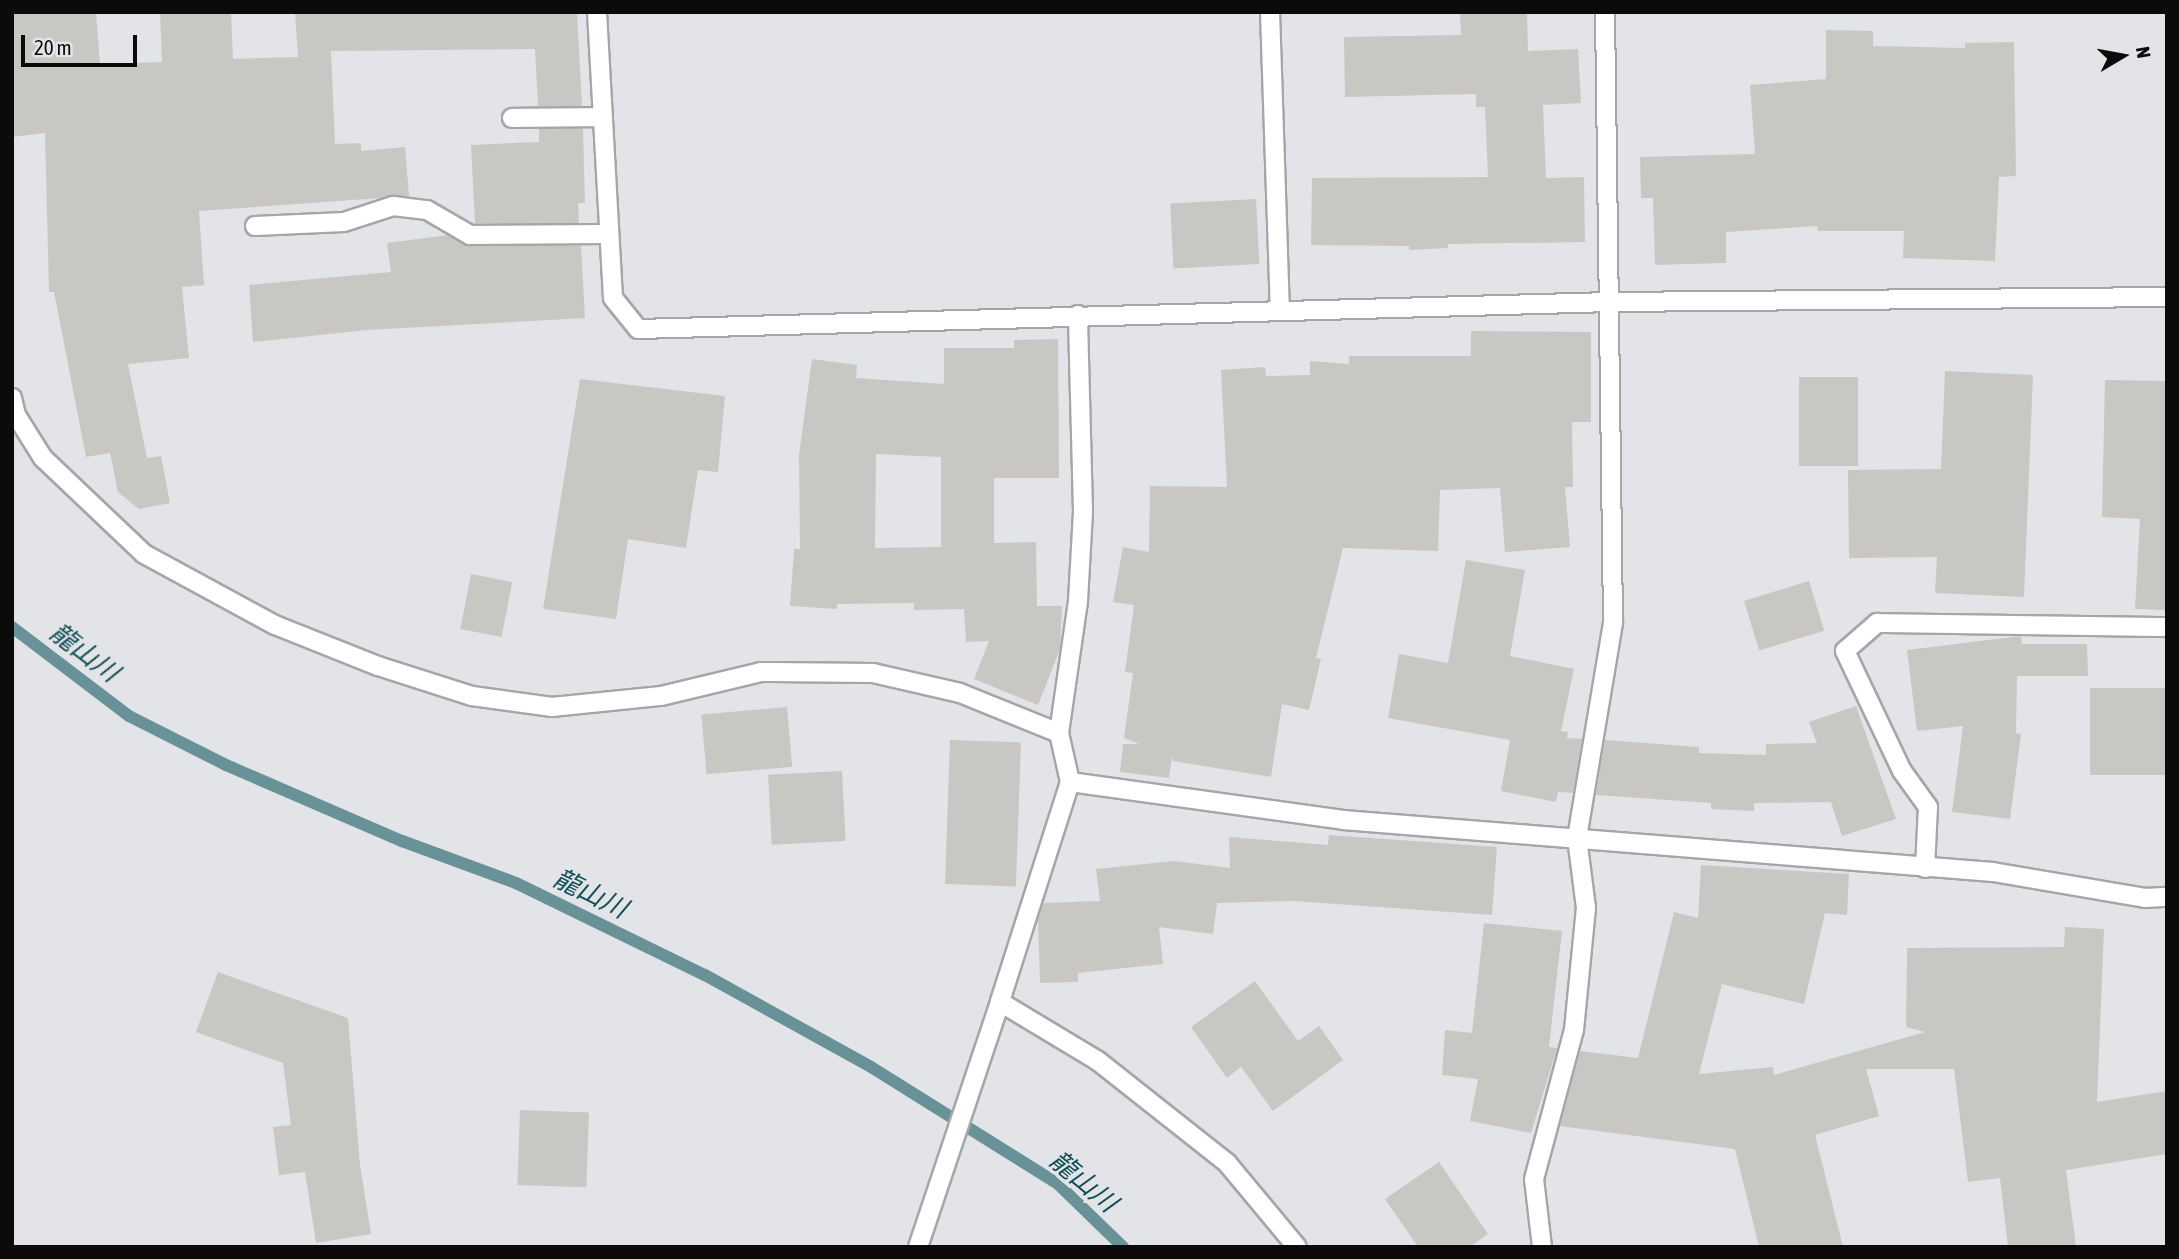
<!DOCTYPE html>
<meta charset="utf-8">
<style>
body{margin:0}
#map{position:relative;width:2179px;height:1259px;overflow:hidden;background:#e3e4e7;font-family:"Asap Condensed","Noto Sans JP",sans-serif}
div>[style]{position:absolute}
.stream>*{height:12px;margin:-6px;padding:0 6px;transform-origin:6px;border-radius:6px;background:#689198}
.building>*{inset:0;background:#c9c7c4;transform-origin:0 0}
.roads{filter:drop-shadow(2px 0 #a6a6aa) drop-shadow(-2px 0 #a6a6aa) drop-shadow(0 2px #a6a6aa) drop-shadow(0 -2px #a6a6aa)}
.lane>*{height:18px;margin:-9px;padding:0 9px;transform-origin:9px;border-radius:9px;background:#fff}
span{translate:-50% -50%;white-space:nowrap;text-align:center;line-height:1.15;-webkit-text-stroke:7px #e3e4e7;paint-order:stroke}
.water-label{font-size:26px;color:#114e57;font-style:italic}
.frame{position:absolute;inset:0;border:14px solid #0b0b0c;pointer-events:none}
.north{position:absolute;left:2088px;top:21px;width:70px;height:70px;-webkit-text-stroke:5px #e3e4e7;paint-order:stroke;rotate:80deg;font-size:19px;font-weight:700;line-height:28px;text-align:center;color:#0b0b0c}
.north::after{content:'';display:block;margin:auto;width:24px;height:32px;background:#0b0b0c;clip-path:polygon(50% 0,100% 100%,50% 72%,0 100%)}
.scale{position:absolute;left:21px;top:35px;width:116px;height:32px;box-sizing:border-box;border:4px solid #0b0b0c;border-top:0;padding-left:9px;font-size:21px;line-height:24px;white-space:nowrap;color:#0b0b0c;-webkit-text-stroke:5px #e3e4e7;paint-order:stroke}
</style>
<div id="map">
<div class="stream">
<i style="left:12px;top:627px;width:147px;rotate:37.3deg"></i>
<i style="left:129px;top:716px;width:109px;rotate:26.8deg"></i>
<i style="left:226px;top:765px;width:192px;rotate:23.4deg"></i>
<i style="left:402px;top:841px;width:121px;rotate:20.2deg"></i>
<i style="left:516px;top:883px;width:210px;rotate:26deg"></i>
<i style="left:705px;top:975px;width:190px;rotate:29deg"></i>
<i style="left:871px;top:1067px;width:221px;rotate:32deg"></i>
<i style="left:1058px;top:1184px;width:91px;rotate:44.1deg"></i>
</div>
<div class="building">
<i style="clip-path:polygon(12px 12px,96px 12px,100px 64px,162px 62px,160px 12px,231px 12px,233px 59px,298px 57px,295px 12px,577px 12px,582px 106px,538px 106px,535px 49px,331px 51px,335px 144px,361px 143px,361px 151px,405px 147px,409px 196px,199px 211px,204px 285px,182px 287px,189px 358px,128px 364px,147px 458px,161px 456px,170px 503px,139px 509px,118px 492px,110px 453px,86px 457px,54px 292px,49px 292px,45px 133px,12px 137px)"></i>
<i style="clip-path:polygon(1460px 12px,1527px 12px,1528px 51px,1578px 49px,1581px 103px,1543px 105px,1546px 178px,1584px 177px,1585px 242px,1448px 244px,1448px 248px,1409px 250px,1409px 246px,1311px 245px,1312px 178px,1488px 177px,1485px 107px,1476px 107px,1476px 94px,1345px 97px,1344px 37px,1461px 35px)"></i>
<i style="clip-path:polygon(1826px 30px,1873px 31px,1873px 46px,1965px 48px,1965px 43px,2014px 42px,2016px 176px,1999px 177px,1995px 261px,1903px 258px,1904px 231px,1818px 231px,1817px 226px,1726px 232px,1726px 263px,1655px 265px,1653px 198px,1641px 198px,1640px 157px,1755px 154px,1750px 85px,1826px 79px)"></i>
<i style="clip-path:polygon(539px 129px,583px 129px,585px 203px,578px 203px,579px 223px,475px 224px,471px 145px,539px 142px)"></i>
<i style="left:1256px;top:199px;width:65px;height:86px;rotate:87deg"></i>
<i style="clip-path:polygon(448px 235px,470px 246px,581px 246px,585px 318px,367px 330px,253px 342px,249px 285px,391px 272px,387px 243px)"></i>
<i style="clip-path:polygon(1471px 331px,1591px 332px,1591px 422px,1572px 422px,1573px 487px,1565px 487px,1570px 547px,1505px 552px,1500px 488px,1440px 490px,1438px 551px,1343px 548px,1316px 658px,1321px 659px,1309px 710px,1282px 704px,1271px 777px,1173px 761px,1172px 757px,1169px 778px,1120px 772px,1123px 744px,1139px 744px,1124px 738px,1133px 673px,1125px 672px,1134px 605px,1113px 602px,1123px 547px,1149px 552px,1150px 486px,1227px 487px,1221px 370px,1265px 367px,1266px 376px,1310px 375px,1310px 361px,1349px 364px,1349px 356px,1471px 356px)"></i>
<i style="clip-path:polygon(evenodd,1058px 339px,1059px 478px,994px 478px,994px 543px,1036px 542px,1037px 606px,1062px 606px,1060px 649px,1038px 705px,974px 679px,989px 641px,966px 642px,964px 609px,914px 610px,914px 603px,837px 604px,837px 609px,790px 606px,794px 549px,800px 549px,799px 455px,812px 359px,857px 365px,856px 378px,944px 384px,944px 348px,1014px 348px,1014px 340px,1058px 339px,876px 454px,941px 457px,941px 547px,875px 548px,876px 454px)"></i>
<i style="clip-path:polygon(1945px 371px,2033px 375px,2024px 597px,1935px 593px,1937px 557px,1849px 558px,1848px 470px,1941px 469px)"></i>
<i style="left:1799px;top:377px;width:59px;height:89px"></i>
<i style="clip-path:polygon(580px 379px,725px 396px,718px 472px,698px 470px,686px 548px,628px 539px,616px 619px,543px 609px)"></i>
<i style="clip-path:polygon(2105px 380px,2167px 381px,2167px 610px,2135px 609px,2140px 519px,2102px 517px)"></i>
<i style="clip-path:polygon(1466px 560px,1525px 570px,1510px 656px,1574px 669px,1561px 731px,1568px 732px,1567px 738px,1582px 739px,1573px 793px,1558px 792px,1556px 802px,1501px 791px,1510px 740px,1388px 718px,1399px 654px,1448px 663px)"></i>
<i style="left:471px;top:574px;width:42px;height:56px;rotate:11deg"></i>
<i style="left:1809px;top:581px;width:52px;height:68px;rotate:73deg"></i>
<i style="clip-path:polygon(2021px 636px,2022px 644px,2087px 644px,2088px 676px,2017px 676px,2016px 733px,2021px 734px,2010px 819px,1952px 812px,1963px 726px,1917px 731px,1907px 650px)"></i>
<i style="left:2167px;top:688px;width:87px;height:77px;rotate:90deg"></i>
<i style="clip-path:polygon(1856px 706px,1896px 819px,1842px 836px,1831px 802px,1754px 803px,1754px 811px,1711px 809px,1711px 803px,1596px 795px,1605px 740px,1699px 747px,1699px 753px,1766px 755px,1766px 744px,1817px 743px,1809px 722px)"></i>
<i style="left:787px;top:707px;width:60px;height:86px;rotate:85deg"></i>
<i style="left:950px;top:740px;width:71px;height:144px;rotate:2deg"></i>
<i style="left:842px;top:771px;width:70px;height:74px;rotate:87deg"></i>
<i style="clip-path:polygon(1329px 835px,1497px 847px,1492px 915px,1294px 901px,1217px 903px,1213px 934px,1159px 927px,1163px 964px,1078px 973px,1078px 982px,1040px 983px,1038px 919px,1044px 903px,1100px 901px,1096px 869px,1174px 861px,1230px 868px,1229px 837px,1328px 845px)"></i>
<i style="clip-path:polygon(1701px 865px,1849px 874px,1847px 915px,1825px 913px,1804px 1004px,1722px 984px,1699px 1074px,1773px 1067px,1774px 1075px,1925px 1032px,1906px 1027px,1907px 948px,2064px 947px,2065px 927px,2104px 929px,2097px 1102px,2167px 1091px,2167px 1154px,2066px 1170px,2076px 1247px,2008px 1247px,2000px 1178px,1968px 1182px,1954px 1069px,1866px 1069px,1879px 1116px,1815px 1135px,1843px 1247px,1759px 1247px,1735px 1149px,1560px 1126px,1580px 1051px,1638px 1058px,1674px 912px,1698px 918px)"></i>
<i style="clip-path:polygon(1484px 923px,1562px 931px,1549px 1047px,1557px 1048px,1531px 1133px,1470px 1121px,1478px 1079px,1442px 1075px,1445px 1030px,1472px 1033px)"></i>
<i style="clip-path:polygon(218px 972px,348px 1018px,360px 1165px,371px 1234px,316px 1243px,305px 1172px,279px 1175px,273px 1127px,291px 1125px,283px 1063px,196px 1032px)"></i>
<i style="clip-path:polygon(1255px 981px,1298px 1041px,1319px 1026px,1343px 1060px,1273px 1111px,1241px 1067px,1227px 1078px,1191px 1027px)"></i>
<i style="left:520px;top:1110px;width:69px;height:75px;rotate:2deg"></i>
<i style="clip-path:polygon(1439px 1162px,1488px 1234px,1470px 1247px,1418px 1247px,1385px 1199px)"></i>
</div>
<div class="roads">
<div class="lane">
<i style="left:597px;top:12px;width:286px;rotate:86.8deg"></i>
<i style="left:613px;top:298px;width:40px;rotate:51deg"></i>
<i style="left:638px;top:329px;width:970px;rotate:-1.59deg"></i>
<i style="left:1608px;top:302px;width:559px;rotate:-0.51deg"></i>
<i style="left:1270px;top:12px;width:298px;rotate:88.1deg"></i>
<i style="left:512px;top:118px;width:90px;rotate:-0.6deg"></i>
<i style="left:255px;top:226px;width:89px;rotate:-2.6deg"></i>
<i style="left:344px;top:222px;width:52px;rotate:-18.1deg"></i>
<i style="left:393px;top:206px;width:34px;rotate:7deg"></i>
<i style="left:427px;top:210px;width:50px;rotate:30.2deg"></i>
<i style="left:470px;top:235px;width:138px;rotate:-0.4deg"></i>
<i style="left:12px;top:398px;width:17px;rotate:77deg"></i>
<i style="left:16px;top:415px;width:51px;rotate:57.9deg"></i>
<i style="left:43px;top:458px;width:139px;rotate:43.5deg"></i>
<i style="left:144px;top:554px;width:149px;rotate:28.5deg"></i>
<i style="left:275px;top:625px;width:111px;rotate:21.7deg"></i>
<i style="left:378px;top:666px;width:99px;rotate:17.7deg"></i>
<i style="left:472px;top:696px;width:81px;rotate:7.8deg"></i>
<i style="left:552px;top:707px;width:110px;rotate:-5.8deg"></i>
<i style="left:661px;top:696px;width:103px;rotate:-13.5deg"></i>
<i style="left:761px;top:672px;width:112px;rotate:0.5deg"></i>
<i style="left:873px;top:673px;width:89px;rotate:12.9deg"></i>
<i style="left:960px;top:693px;width:107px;rotate:22deg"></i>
<i style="left:1059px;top:733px;width:50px;rotate:77.3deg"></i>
<i style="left:1070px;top:782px;width:276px;rotate:7.9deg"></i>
<i style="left:1343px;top:820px;width:652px;rotate:4.57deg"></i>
<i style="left:1993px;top:872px;width:154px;rotate:9.7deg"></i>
<i style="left:2145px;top:898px;width:22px;rotate:-3deg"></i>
<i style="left:1059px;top:733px;width:133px;rotate:-81.8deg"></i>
<i style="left:1078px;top:601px;width:90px;rotate:-86.8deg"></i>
<i style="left:1083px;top:511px;width:196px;rotate:-91.5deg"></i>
<i style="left:1070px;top:782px;width:231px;rotate:107.7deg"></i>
<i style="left:1000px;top:1002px;width:114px;rotate:31deg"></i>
<i style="left:1098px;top:1061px;width:164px;rotate:38.3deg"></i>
<i style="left:1227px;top:1163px;width:109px;rotate:50.2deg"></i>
<i style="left:1925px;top:868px;width:61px;rotate:-87.2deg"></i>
<i style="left:1928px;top:807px;width:44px;rotate:-125.8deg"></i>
<i style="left:1902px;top:771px;width:133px;rotate:-115.4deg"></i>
<i style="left:1845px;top:651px;width:43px;rotate:-41.2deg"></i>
<i style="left:1877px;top:623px;width:290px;rotate:0.8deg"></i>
<i style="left:918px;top:1247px;width:258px;rotate:-71.5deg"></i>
<i style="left:1542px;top:1247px;width:68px;rotate:-96.7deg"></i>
<i style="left:1534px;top:1179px;width:154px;rotate:-75deg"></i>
<i style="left:1574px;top:1030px;width:123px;rotate:-84.4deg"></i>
<i style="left:1586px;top:908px;width:71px;rotate:-97.3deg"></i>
<i style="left:1577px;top:838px;width:219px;rotate:-80.5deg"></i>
<i style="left:1613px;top:622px;width:610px;rotate:-90.75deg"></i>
</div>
</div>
<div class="water-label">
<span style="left:84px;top:653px;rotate:37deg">龍山川</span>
<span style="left:590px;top:894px;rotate:26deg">龍山川</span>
<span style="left:1083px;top:1182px;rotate:40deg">龍山川</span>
</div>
<div class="frame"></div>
<div class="north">N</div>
<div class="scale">20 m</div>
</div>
